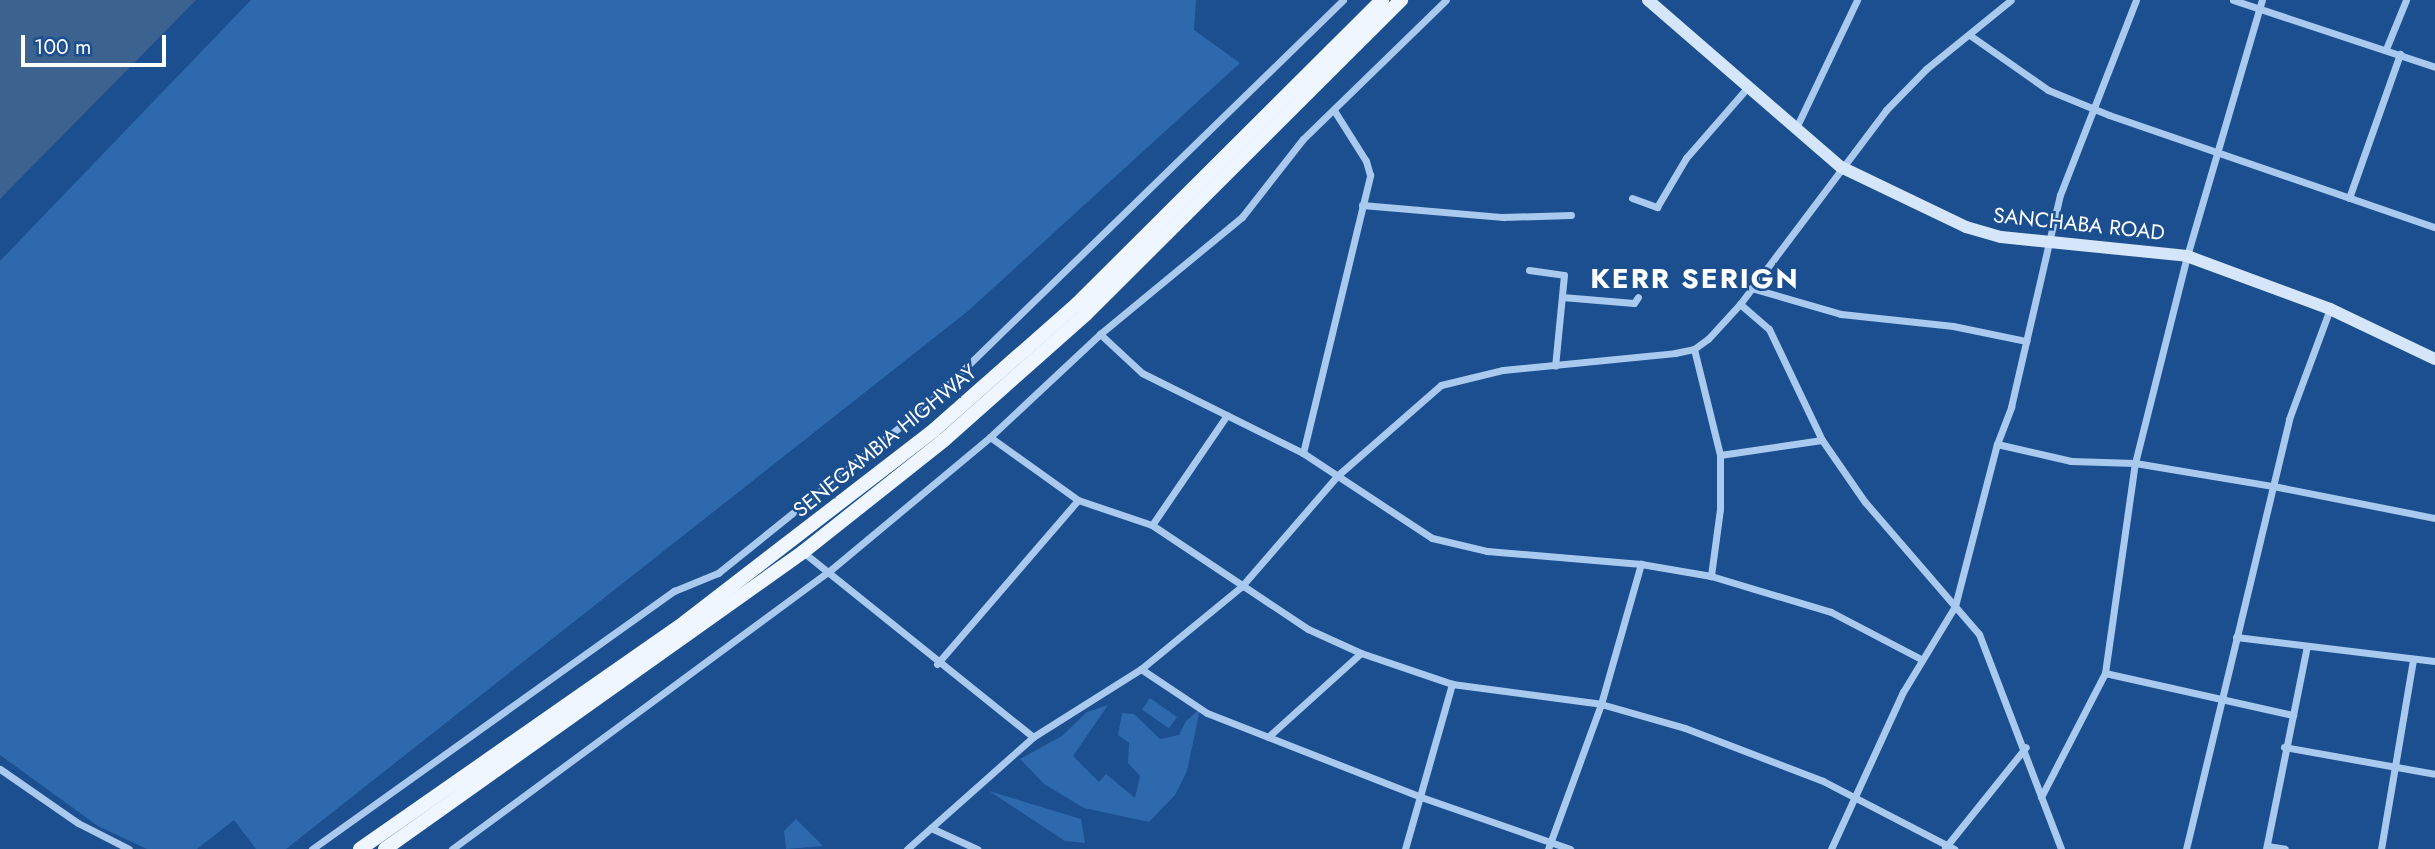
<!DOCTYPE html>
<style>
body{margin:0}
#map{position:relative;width:2435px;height:849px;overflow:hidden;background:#1b4f8f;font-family:Jost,sans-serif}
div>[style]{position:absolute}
.green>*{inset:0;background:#2e69ad;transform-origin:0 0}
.water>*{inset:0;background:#3c6290}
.street>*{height:7px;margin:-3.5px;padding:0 3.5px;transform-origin:3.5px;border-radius:3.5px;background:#a9c9ee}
.secondary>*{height:12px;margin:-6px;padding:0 6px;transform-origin:6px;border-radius:6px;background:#d6e6fa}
.primary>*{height:14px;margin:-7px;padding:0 7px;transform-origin:7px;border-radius:7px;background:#f0f6ff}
span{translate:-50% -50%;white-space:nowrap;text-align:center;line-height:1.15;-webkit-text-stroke:5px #1b4f8f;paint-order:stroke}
.street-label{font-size:21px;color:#fff}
.district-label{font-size:28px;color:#fff;font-weight:700;letter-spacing:2px}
.scale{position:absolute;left:21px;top:35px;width:145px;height:32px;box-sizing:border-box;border:4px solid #fff;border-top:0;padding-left:9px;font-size:21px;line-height:24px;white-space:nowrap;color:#fff;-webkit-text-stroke:5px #1b4f8f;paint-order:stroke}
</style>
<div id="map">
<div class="green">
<i style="clip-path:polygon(251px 0,1196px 0,1194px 30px,1240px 63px,968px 311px,286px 849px,256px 849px,234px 820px,197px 849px,147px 849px,98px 826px,0 755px,0 261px)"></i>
<i style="left:1150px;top:698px;width:33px;height:14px;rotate:35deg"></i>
<i style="clip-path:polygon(1108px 705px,1073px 756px,1099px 782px,1106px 774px,1135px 798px,1140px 776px,1128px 763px,1129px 743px,1118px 735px,1122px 713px,1134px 714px,1160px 739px,1179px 735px,1186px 721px,1200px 709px,1187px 771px,1175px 795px,1149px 822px,1084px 808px,1044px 784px,1020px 759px,1062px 736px,1087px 712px)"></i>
<i style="clip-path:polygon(989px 791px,1081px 819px,1085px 843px,1065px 841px)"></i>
<i style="clip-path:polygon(796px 819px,823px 846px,786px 849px,784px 831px)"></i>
</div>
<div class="water">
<i style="clip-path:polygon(0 0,196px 0,0 199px)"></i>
</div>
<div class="street">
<i style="left:2233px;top:0;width:213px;rotate:18.3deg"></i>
<i style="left:1971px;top:36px;width:94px;rotate:35deg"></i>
<i style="left:2048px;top:90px;width:66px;rotate:22.3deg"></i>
<i style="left:2109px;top:115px;width:345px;rotate:19deg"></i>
<i style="left:2386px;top:49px;width:53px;rotate:-67.8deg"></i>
<i style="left:1796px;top:128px;width:142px;rotate:-64.5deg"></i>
<i style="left:1632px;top:198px;width:27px;rotate:20deg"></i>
<i style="left:1657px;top:207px;width:57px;rotate:-59.4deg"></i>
<i style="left:1686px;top:158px;width:94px;rotate:-48.9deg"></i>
<i style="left:2349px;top:198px;width:153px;rotate:-70.5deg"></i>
<i style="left:1362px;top:205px;width:142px;rotate:4.9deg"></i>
<i style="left:1503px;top:217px;width:68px;rotate:-1.7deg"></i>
<i style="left:1529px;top:270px;width:35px;rotate:8deg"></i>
<i style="left:1564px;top:275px;width:91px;rotate:95.6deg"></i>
<i style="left:1751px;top:288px;width:94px;rotate:16.1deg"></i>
<i style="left:1841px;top:314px;width:113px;rotate:6.1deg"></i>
<i style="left:1953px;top:326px;width:75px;rotate:11.6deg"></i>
<i style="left:1562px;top:297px;width:72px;rotate:4.8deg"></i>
<i style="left:1634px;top:303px;width:7px;rotate:-56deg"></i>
<i style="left:1740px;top:304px;width:38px;rotate:41deg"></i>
<i style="left:1769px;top:329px;width:123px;rotate:64.5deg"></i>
<i style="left:1822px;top:440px;width:75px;rotate:55.3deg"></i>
<i style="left:1865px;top:502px;width:174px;rotate:49.2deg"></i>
<i style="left:1979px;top:634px;width:230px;rotate:69.1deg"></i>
<i style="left:1100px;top:334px;width:57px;rotate:42.9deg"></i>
<i style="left:1142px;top:373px;width:180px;rotate:26.4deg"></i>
<i style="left:1303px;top:453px;width:154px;rotate:33.4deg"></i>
<i style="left:1432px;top:538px;width:57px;rotate:13.3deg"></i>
<i style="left:1487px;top:551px;width:155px;rotate:4.8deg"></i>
<i style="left:1641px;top:564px;width:71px;rotate:9.7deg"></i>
<i style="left:1711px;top:576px;width:125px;rotate:16.7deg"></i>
<i style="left:1831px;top:612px;width:102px;rotate:27.6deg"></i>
<i style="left:1694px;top:349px;width:109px;rotate:76.2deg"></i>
<i style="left:1720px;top:455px;width:54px;rotate:90deg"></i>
<i style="left:1720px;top:509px;width:68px;rotate:97.7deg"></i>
<i style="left:990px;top:437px;width:108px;rotate:35.6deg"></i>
<i style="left:1078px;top:500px;width:78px;rotate:18.7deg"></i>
<i style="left:1152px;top:525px;width:187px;rotate:33.7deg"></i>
<i style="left:1308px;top:629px;width:58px;rotate:24.4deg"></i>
<i style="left:1361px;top:653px;width:96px;rotate:18.8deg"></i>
<i style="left:1452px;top:684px;width:150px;rotate:7.6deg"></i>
<i style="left:1601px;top:704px;width:87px;rotate:15.9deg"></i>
<i style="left:1685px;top:728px;width:148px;rotate:21deg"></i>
<i style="left:1823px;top:781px;width:148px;rotate:27.4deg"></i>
<i style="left:1997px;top:444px;width:76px;rotate:12.9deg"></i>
<i style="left:2071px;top:461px;width:64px;rotate:1.8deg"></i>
<i style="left:2135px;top:463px;width:140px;rotate:9.5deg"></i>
<i style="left:2273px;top:486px;width:165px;rotate:11.2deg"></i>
<i style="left:1303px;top:453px;width:286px;rotate:-76.4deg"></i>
<i style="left:1370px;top:175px;width:15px;rotate:-106deg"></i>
<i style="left:1366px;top:161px;width:58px;rotate:-122.3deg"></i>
<i style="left:1720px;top:455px;width:103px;rotate:-8.4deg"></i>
<i style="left:1152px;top:525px;width:133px;rotate:-55.7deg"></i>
<i style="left:803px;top:552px;width:295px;rotate:38.8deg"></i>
<i style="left:2236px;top:637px;width:200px;rotate:6.9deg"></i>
<i style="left:937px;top:664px;width:216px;rotate:-49.3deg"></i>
<i style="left:1141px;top:669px;width:79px;rotate:33.7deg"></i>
<i style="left:1207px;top:713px;width:230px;rotate:21.4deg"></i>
<i style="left:1421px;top:797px;width:158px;rotate:19.2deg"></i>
<i style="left:2105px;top:673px;width:193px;rotate:12.6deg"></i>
<i style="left:1268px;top:737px;width:125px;rotate:-42.1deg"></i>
<i style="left:2284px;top:747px;width:153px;rotate:10.1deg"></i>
<i style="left:0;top:769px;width:95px;rotate:34.7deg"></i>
<i style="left:78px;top:823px;width:57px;rotate:27deg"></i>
<i style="left:2041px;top:797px;width:140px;rotate:-62.7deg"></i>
<i style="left:2105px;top:673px;width:212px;rotate:-81.9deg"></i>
<i style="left:2135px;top:463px;width:213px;rotate:-75.9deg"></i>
<i style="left:2187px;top:256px;width:267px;rotate:-73.7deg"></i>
<i style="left:931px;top:828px;width:51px;rotate:24.5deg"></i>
<i style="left:2267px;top:846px;width:18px;rotate:9deg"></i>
<i style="left:1945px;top:848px;width:129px;rotate:-51.3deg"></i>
<i style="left:312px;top:849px;width:445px;rotate:-35.5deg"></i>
<i style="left:674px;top:591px;width:48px;rotate:-22.2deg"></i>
<i style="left:718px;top:573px;width:267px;rotate:-38.8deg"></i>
<i style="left:926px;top:406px;width:582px;rotate:-44.23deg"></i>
<i style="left:452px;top:849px;width:466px;rotate:-36.4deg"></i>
<i style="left:827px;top:573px;width:212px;rotate:-39.8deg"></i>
<i style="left:990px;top:437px;width:151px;rotate:-43.1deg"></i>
<i style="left:1100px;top:334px;width:184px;rotate:-39.5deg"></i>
<i style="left:1242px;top:217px;width:99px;rotate:-52deg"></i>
<i style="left:1303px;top:139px;width:199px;rotate:-44.2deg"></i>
<i style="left:907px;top:849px;width:169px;rotate:-41.6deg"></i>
<i style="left:1033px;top:737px;width:128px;rotate:-32.2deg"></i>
<i style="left:1141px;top:669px;width:129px;rotate:-39.4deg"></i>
<i style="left:1241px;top:587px;width:147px;rotate:-49.1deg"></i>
<i style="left:1337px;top:476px;width:138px;rotate:-41.2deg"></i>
<i style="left:1441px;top:385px;width:64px;rotate:-13.6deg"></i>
<i style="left:1503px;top:370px;width:173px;rotate:-5.6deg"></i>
<i style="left:1675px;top:353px;width:19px;rotate:-12deg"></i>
<i style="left:1694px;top:349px;width:17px;rotate:-36deg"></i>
<i style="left:1708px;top:339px;width:47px;rotate:-47.6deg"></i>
<i style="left:1740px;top:304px;width:243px;rotate:-53deg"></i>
<i style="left:1886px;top:110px;width:57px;rotate:-45.7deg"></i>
<i style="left:1926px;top:69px;width:109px;rotate:-39.1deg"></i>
<i style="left:1405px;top:849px;width:172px;rotate:-74.1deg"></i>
<i style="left:1548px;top:849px;width:154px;rotate:-69.9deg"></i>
<i style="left:1601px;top:704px;width:146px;rotate:-74.1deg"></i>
<i style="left:1831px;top:849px;width:173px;rotate:-65.4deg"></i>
<i style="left:1903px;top:692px;width:100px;rotate:-58.8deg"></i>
<i style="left:1955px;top:606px;width:167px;rotate:-75.5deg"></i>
<i style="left:1997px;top:444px;width:40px;rotate:-69deg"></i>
<i style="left:2011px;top:407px;width:218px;rotate:-77deg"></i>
<i style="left:2060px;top:195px;width:209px;rotate:-68.7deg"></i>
<i style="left:2186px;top:849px;width:442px;rotate:-76.5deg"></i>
<i style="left:2289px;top:419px;width:117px;rotate:-69.6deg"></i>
<i style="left:2266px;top:849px;width:207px;rotate:-78.6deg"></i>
<i style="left:2381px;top:849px;width:192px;rotate:-80.4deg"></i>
</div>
<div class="secondary">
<i style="left:1648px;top:0;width:255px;rotate:40.9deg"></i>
<i style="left:1841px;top:167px;width:139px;rotate:25.6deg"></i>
<i style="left:1966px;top:227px;width:36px;rotate:16deg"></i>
<i style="left:2001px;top:237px;width:187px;rotate:5.8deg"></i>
<i style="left:2187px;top:256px;width:153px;rotate:20.3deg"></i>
<i style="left:2330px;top:309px;width:116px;rotate:25.5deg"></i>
</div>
<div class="primary">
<i style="left:360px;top:849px;width:396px;rotate:-34.9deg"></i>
<i style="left:685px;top:622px;width:314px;rotate:-37.6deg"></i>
<i style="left:934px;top:430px;width:191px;rotate:-41.4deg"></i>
<i style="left:1077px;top:304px;width:431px;rotate:-44.9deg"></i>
<i style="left:385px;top:849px;width:513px;rotate:-35.39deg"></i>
<i style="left:803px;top:552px;width:179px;rotate:-38.4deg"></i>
<i style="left:943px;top:441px;width:191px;rotate:-41.6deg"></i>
<i style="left:1086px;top:314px;width:445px;rotate:-44.9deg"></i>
</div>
<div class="street-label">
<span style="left:2079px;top:224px;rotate:6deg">SANCHABA ROAD</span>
<span style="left:885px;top:441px;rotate:-39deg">SENEGAMBIA HIGHWAY</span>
</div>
<div class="district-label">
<span style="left:1695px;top:279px">KERR SERIGN</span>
</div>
<div class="scale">100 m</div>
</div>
